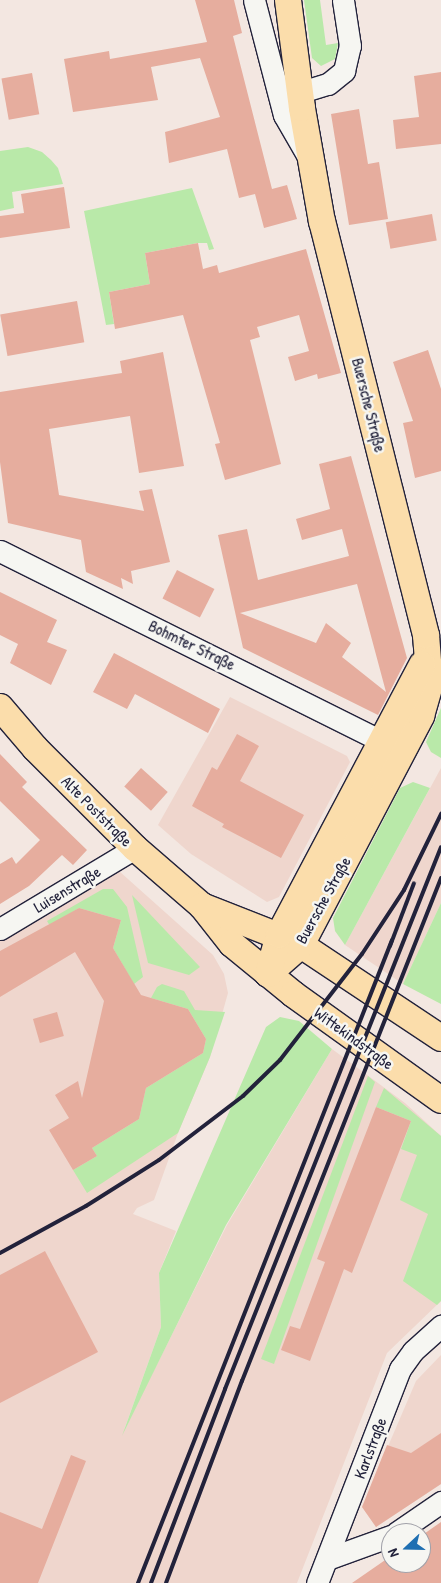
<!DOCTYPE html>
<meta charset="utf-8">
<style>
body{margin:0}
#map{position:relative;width:441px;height:1583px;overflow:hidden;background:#f3e7e1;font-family:"Patrick Hand",sans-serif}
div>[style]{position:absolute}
.built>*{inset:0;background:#efd6cd}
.green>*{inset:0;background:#b9e9a9}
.building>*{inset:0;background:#e6ad9e;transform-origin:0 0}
.roads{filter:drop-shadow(1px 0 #22223b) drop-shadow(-1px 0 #22223b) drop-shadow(0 1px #22223b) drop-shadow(0 -1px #22223b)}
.minor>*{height:21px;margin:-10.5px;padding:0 10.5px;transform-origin:10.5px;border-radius:10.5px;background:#f6f6f2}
.major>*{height:26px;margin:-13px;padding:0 13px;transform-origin:13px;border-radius:13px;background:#fbddab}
.rail>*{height:4px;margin:-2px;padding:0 2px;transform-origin:2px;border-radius:2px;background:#22223b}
span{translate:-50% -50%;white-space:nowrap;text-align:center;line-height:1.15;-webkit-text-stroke:5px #f6f6f2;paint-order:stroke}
.street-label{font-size:16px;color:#22223b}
.north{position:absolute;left:381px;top:1523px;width:50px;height:50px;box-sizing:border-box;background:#f6f6f2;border:1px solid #a1a1a9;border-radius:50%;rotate:249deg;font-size:14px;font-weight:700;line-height:20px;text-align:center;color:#22223b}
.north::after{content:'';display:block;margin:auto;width:18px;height:22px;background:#1f6fb2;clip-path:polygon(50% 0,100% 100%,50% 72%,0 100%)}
</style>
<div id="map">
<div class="built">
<i style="clip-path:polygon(230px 697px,347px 756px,350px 762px,279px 897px,267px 902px,191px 854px,158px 825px)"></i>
<i style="clip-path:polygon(441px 768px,441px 903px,403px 984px,345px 945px)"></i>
<i style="clip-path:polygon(110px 863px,213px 955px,224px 974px,228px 993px,210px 1057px,178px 1133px,154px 1200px,137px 1208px,133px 1214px,176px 1231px,159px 1273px,161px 1327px,124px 1430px,227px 1225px,332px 1049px,405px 1103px,441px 1136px,441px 1301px,387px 1353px,297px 1583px,0 1583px,0 929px)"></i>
<i style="clip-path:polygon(441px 1355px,441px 1484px,376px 1527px,362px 1507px,416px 1381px)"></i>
</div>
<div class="green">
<i style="clip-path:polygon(304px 0,320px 0,326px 45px,338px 43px,335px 59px,321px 66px,312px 58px)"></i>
<i style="clip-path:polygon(28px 147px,42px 152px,51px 160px,58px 168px,63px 184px,12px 192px,14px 208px,0 211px,0 151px)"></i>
<i style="clip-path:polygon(192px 188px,214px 249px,209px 250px,207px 243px,198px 243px,145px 253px,150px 284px,109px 292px,114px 324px,106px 325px,84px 211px)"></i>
<i style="clip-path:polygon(441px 708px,441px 758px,431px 752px,426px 742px)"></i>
<i style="clip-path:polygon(413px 782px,430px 788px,345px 945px,335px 931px,333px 918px,400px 788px)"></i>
<i style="clip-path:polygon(103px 889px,113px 889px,127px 907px,143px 977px,134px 984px,113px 948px,121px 920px,79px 908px,50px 926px,47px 921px)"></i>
<i style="clip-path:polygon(132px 895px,200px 967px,189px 975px,148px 963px)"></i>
<i style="clip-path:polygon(441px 903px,441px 1004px,403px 984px)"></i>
<i style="clip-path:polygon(162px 984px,184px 991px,195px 1010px,225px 1012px,210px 1057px,178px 1133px,87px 1193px,73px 1170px,97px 1156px,92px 1148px,139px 1119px,146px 1088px,203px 1053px,206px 1039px,188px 1009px,151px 998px,157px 987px)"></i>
<i style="clip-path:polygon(280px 1017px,299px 1021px,332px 1049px,226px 1225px,122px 1436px,161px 1327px,159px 1273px,266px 1027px)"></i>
<i style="clip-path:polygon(368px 1076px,375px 1082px,274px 1364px,261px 1359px)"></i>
<i style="clip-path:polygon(384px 1088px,441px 1136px,441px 1301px,437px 1305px,403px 1281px,428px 1214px,400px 1200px,417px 1155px,401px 1149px,411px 1121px,376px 1107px)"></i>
</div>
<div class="building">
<i style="clip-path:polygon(195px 0,234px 0,242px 33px,233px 36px,272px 189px,287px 185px,297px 219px,264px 228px,255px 194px,239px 198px,227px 149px,169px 163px,165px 132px,220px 117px,200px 58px,151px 67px,158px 100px,73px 112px,64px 59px,109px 51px,110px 59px,207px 42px)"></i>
<i style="clip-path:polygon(441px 72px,441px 144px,396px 149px,393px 120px,419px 117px,414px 76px)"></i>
<i style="left:32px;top:73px;width:42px;height:31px;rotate:80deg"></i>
<i style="clip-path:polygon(359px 109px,368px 164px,379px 162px,388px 219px,349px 225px,331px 114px)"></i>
<i style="clip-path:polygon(64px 187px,70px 228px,0 238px,0 216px,24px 213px,21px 194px)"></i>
<i style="left:432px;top:214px;width:27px;height:47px;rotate:80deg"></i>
<i style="clip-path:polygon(198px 243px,203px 269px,217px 265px,219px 273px,306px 249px,341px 373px,318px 379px,317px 374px,295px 381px,288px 357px,309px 351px,299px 315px,257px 327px,260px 337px,250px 340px,281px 464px,225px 480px,215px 444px,220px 443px,183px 315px,115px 329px,109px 292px,150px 284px,145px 253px)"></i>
<i style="left:77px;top:301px;width:42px;height:78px;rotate:80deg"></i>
<i style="clip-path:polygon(428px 350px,441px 389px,441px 471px,415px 478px,403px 423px,413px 421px,393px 362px)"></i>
<i style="clip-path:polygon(163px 352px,184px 466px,139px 473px,130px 416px,49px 429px,59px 495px,144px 511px,139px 491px,152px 489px,170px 562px,131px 571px,133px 584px,121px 578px,123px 589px,86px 572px,81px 540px,8px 523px,0 462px,0 392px,122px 373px,120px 361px)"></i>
<i style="clip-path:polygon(evenodd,351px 456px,407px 658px,378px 715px,243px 648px,218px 535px,247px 529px,258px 580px,349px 556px,342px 529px,302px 540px,296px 519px,330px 509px,319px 464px,351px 456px,357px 584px,386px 692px,342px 657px,351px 643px,326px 623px,316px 643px,240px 613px,357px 584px)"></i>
<i style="left:177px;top:570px;width:42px;height:32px;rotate:27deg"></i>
<i style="clip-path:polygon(0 592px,57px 620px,47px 642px,67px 650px,51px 685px,10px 663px,18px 644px,0 635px)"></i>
<i style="clip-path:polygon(114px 653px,220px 709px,208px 733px,135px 694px,127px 709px,93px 692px)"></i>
<i style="clip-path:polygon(237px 734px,259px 746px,240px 781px,304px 815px,281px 858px,222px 827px,224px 824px,192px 806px,212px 767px,217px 770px)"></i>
<i style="clip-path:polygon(0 754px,27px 782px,22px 787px,87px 850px,73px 865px,62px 855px,29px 886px,0 904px,0 864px,12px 857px,16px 864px,40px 840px,0 801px)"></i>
<i style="left:141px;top:768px;width:36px;height:25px;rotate:42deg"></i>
<i style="clip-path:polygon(79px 908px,121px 920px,113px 948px,141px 995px,188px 1009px,206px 1039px,203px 1053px,146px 1088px,139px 1119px,92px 1148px,97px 1156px,73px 1170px,49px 1130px,69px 1118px,55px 1095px,78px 1081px,82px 1098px,104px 1001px,75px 952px,0 997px,0 951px)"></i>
<i style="left:57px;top:1012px;width:25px;height:25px;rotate:74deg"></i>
<i style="clip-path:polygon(376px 1107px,411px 1121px,352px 1273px,344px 1269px,310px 1361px,281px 1350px,290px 1326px,300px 1329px,325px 1262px,317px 1259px)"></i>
<i style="clip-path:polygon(45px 1251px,98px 1352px,0 1403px,0 1275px)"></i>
<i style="clip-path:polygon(441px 1433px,441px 1484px,376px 1527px,362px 1507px,387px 1445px,411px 1453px)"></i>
<i style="clip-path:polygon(71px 1455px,86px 1461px,38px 1583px,0 1583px,0 1512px,42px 1529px)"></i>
<i style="clip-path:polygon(441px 1522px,441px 1583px,352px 1583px,391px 1556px,391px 1563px,421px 1563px,421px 1536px)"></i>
</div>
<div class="roads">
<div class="minor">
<i style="left:254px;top:0;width:119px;rotate:75.4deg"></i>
<i style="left:284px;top:115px;width:46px;rotate:60.1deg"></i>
<i style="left:301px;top:92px;width:28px;rotate:-17deg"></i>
<i style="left:328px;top:84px;width:21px;rotate:-39deg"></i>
<i style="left:344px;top:71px;width:26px;rotate:-77deg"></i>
<i style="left:350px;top:46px;width:47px;rotate:-98.7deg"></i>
<i style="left:0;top:551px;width:428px;rotate:26.5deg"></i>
<i style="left:0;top:929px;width:157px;rotate:-31deg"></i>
<i style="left:396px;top:1533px;width:55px;rotate:-34.6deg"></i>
<i style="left:327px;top:1559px;width:68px;rotate:-19.8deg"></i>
<i style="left:317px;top:1583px;width:230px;rotate:-68.8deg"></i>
<i style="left:400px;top:1369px;width:22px;rotate:-54deg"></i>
<i style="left:413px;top:1351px;width:38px;rotate:-42deg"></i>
</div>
<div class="major">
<i style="left:0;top:707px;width:54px;rotate:49.5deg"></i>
<i style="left:35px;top:748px;width:141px;rotate:45deg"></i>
<i style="left:135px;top:848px;width:89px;rotate:40.9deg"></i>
<i style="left:202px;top:906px;width:48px;rotate:51.7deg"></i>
<i style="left:232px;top:944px;width:79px;rotate:39.3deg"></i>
<i style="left:293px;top:994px;width:182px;rotate:35.6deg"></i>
<i style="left:202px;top:906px;width:106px;rotate:21.5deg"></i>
<i style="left:301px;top:945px;width:168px;rotate:33.6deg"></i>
<i style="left:268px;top:974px;width:44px;rotate:-41.3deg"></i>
<i style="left:301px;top:945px;width:259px;rotate:-62.3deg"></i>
<i style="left:421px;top:716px;width:32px;rotate:-74deg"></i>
<i style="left:430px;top:685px;width:50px;rotate:-94.6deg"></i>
<i style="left:426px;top:635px;width:426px;rotate:-104.1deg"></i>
<i style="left:322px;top:222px;width:116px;rotate:-100deg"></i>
<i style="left:302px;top:108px;width:109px;rotate:-97.4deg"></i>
<i style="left:268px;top:974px;width:41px;rotate:-74.2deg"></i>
<i style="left:279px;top:935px;width:306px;rotate:-62.1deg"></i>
</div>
</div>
<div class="rail">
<i style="left:390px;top:946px;width:67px;rotate:-69.1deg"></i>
<i style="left:0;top:1253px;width:98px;rotate:-28.7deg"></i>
<i style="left:86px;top:1206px;width:86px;rotate:-32.2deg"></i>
<i style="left:159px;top:1160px;width:106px;rotate:-37.3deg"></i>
<i style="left:243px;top:1096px;width:52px;rotate:-44.2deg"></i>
<i style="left:280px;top:1060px;width:134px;rotate:-52.3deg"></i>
<i style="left:362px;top:954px;width:77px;rotate:-56.7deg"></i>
<i style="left:404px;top:890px;width:85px;rotate:-64deg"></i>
<i style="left:138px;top:1583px;width:691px;rotate:-68.44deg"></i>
<i style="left:151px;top:1583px;width:208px;rotate:-69.1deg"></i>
<i style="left:225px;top:1389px;width:583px;rotate:-68.27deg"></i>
<i style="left:166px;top:1583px;width:216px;rotate:-69.4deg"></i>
<i style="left:242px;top:1381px;width:541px;rotate:-68.41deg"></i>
</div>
<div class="street-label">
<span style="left:369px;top:405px;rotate:76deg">Buersche Straße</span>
<span style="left:192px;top:645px;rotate:26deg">Bohmter Straße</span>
<span style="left:97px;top:811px;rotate:45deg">Alte Poststraße</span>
<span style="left:67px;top:889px;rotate:-31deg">Luisenstraße</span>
<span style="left:323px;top:900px;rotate:-61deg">Buersche Straße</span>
<span style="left:354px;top:1038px;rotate:36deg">Wittekindstraße</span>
<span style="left:370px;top:1448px;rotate:-69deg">Karlstraße</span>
</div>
<div class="north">N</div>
</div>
